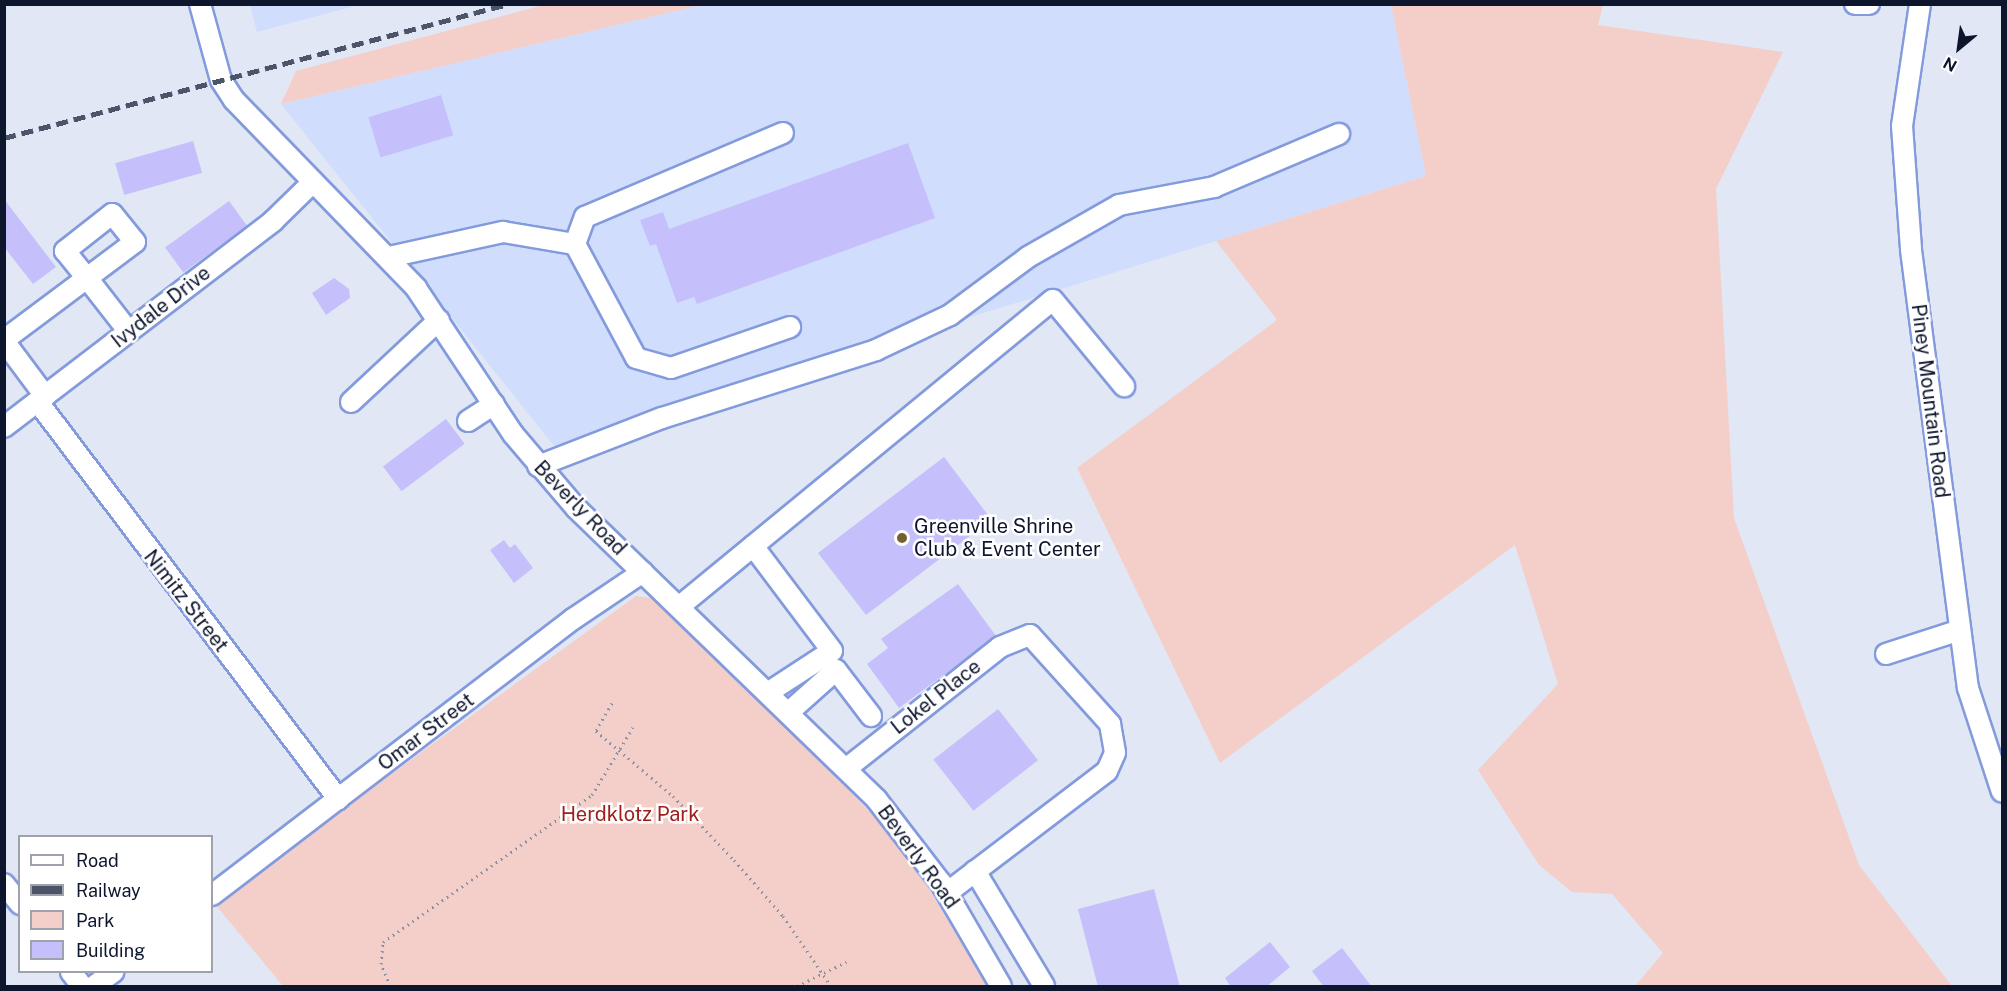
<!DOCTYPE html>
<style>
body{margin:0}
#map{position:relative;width:2007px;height:991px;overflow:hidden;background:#e1e7f5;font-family:"Public Sans",sans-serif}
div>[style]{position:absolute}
.built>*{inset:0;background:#d1ddfc}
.green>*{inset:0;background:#f4cfca}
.building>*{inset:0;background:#c5c0fb;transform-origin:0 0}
.path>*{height:3px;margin-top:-1.5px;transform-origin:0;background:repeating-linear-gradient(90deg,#8990a2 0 1.5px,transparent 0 6px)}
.roads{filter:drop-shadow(2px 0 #839bdd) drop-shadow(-2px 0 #839bdd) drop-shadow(0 2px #839bdd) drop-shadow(0 -2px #839bdd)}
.minor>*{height:20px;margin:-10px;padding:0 10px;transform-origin:10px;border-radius:10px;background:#fff}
.rail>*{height:4.5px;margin-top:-2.25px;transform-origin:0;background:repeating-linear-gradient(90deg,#4c5469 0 12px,transparent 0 18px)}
.dots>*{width:16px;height:16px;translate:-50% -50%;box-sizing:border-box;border:3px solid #fff;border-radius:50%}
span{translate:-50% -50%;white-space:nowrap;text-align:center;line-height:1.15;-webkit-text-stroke:5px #fff;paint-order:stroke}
.street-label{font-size:20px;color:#0e162e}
.poi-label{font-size:20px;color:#0e162e}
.left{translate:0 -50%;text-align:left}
.park-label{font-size:20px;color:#a01e19}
.frame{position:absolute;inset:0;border:6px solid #0e162e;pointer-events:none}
.legend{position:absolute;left:18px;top:835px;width:195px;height:138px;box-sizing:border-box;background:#fff;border:2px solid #9fa2ab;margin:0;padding:8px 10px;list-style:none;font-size:18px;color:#0e162e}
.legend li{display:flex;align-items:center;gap:12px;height:30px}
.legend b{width:30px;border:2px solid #9fa2ab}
.north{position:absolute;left:1929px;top:18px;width:60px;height:60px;-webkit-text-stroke:4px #fff;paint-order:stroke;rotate:209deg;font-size:16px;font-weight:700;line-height:24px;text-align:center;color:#0e162e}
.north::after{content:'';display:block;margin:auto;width:21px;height:27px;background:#0e162e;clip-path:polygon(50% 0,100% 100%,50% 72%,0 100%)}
</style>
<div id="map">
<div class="built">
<i style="clip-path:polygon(250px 5px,250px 4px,359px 5px,257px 32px)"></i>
<i style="clip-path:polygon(702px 5px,1391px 5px,1426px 176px,554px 446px,281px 104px)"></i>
</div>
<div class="green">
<i style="clip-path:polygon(547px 4px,702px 5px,281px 104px,296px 71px)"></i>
<i style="clip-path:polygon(1391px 5px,1603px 5px,1598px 25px,1783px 52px,1716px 189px,1734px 518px,1859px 865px,1952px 986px,1635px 986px,1663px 953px,1612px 894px,1572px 892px,1539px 865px,1478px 770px,1558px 684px,1515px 545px,1220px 763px,1077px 468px,1277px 320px,1216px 241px,1426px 176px)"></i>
<i style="clip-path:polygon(636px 596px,659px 599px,872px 814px,923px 879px,987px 986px,283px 986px,214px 903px)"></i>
</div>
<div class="building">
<i style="left:441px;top:95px;width:42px;height:76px;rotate:73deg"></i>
<i style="left:193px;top:141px;width:33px;height:81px;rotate:74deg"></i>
<i style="clip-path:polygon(908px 143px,935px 218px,697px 304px,694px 297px,677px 303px,656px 244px,650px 246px,640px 220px,663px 212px,669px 229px)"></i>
<i style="clip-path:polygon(4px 199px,56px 267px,33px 284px,4px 247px)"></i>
<i style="left:229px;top:201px;width:31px;height:79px;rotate:54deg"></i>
<i style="clip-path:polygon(334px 278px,349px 289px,350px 298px,326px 315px,312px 293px)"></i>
<i style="left:446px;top:419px;width:31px;height:79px;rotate:53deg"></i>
<i style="clip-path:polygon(944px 457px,988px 515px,987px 523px,866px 615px,818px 553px)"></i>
<i style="clip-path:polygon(504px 540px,510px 548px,515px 544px,533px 568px,514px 583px,490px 550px)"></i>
<i style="clip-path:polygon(958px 584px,996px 636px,899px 708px,867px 664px,888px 648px,881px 639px)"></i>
<i style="left:998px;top:709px;width:65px;height:82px;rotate:52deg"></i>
<i style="clip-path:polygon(1154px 889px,1180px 987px,1098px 987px,1078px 909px)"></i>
<i style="clip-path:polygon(1270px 942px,1290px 967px,1266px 987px,1231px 987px,1225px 978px)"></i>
<i style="clip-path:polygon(1342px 948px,1372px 987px,1324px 987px,1312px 971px)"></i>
</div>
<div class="path">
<i style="left:612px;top:703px;width:32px;rotate:120deg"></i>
<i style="left:596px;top:731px;width:101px;rotate:40.2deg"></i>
<i style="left:673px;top:796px;width:88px;rotate:46.4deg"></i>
<i style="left:734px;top:860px;width:74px;rotate:48.8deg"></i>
<i style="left:783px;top:916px;width:85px;rotate:55.6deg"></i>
<i style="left:390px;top:986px;width:24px;rotate:-112deg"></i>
<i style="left:381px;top:964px;width:22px;rotate:-85deg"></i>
<i style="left:383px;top:942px;width:256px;rotate:-35.1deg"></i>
<i style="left:592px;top:795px;width:79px;rotate:-58.9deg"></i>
<i style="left:797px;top:986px;width:55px;rotate:-26.1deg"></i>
</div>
<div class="roads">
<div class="minor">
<i style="left:200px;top:4px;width:79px;rotate:74.6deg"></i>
<i style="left:221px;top:80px;width:24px;rotate:57deg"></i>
<i style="left:234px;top:100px;width:262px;rotate:45.9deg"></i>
<i style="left:416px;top:288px;width:175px;rotate:56.4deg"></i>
<i style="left:513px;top:434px;width:97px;rotate:49.6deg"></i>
<i style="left:576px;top:508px;width:419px;rotate:44.1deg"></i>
<i style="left:877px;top:800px;width:105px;rotate:52.4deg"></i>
<i style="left:941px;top:883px;width:119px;rotate:59.8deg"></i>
<i style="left:1855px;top:4px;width:14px"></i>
<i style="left:1920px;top:4px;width:123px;rotate:98.4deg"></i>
<i style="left:1902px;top:126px;width:124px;rotate:85.8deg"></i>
<i style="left:1911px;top:250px;width:442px;rotate:82.6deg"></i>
<i style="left:1968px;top:688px;width:109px;rotate:71.9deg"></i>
<i style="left:575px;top:244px;width:29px;rotate:-70deg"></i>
<i style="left:585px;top:217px;width:215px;rotate:-23deg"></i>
<i style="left:389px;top:257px;width:117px;rotate:-12.4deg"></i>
<i style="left:503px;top:232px;width:73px;rotate:9.5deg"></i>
<i style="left:575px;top:244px;width:129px;rotate:61.8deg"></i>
<i style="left:636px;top:358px;width:36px;rotate:16deg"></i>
<i style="left:671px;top:368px;width:126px;rotate:-19deg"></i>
<i style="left:4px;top:340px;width:104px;rotate:-36.8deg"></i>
<i style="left:87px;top:278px;width:60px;rotate:-36.9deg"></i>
<i style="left:135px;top:242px;width:36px;rotate:-129deg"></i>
<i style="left:112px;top:214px;width:60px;rotate:141.8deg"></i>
<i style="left:65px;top:251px;width:35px;rotate:51deg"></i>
<i style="left:87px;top:278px;width:68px;rotate:52.1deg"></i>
<i style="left:4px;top:341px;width:69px;rotate:53.3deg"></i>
<i style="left:38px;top:402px;width:498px;rotate:52.9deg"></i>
<i style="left:351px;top:402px;width:120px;rotate:-43deg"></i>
<i style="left:468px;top:421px;width:31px;rotate:-33deg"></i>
<i style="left:4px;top:427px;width:339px;rotate:-37.4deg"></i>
<i style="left:273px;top:221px;width:56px;rotate:-44.3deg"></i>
<i style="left:538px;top:466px;width:133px;rotate:-21.2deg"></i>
<i style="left:662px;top:418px;width:225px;rotate:-17.6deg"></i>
<i style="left:876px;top:350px;width:82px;rotate:-25.3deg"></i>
<i style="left:950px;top:315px;width:97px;rotate:-36.6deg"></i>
<i style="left:1028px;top:257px;width:105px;rotate:-29.7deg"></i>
<i style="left:1119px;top:205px;width:97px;rotate:-10.7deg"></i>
<i style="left:1214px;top:187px;width:136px;rotate:-23deg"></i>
<i style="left:753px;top:546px;width:131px;rotate:53deg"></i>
<i style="left:832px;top:651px;width:75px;rotate:146.9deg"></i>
<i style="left:680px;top:606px;width:482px;rotate:-39.4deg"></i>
<i style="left:1053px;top:300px;width:112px;rotate:50.5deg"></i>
<i style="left:1886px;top:654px;width:78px;rotate:-18deg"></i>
<i style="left:789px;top:712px;width:63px;rotate:-41.8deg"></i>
<i style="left:836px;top:670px;width:58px;rotate:52.7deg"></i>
<i style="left:847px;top:768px;width:195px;rotate:-38.3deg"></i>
<i style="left:1000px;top:647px;width:32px;rotate:-22deg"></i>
<i style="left:1030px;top:635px;width:120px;rotate:48deg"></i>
<i style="left:1110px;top:724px;width:29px;rotate:80deg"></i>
<i style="left:1115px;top:753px;width:20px;rotate:114deg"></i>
<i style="left:1107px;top:771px;width:201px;rotate:142.7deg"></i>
<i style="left:975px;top:871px;width:134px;rotate:59deg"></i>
<i style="left:4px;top:884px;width:26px;rotate:51deg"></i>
<i style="left:212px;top:895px;width:454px;rotate:-37.4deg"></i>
<i style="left:573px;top:619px;width:84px;rotate:-33.9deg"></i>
<i style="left:71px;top:972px;width:18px;rotate:52deg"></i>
<i style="left:94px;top:986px;width:24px;rotate:-36deg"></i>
</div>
</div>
<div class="rail">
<i style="left:4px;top:138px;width:522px;rotate:-14.89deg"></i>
</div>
<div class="dots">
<i style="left:902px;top:538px;background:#74612f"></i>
</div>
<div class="street-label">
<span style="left:161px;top:307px;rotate:-38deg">Ivydale Drive</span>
<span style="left:1930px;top:401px;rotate:83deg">Piney Mountain Road</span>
<span style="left:580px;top:508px;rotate:46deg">Beverly Road</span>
<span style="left:186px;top:601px;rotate:52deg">Nimitz Street</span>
<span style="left:936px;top:697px;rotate:-38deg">Lokel Place</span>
<span style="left:426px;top:732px;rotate:-37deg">Omar Street</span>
<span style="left:918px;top:857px;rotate:54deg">Beverly Road</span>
</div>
<div class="poi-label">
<span class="left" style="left:914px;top:538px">Greenville Shrine<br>Club &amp; Event Center</span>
</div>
<div class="park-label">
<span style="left:630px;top:814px">Herdklotz Park</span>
</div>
<div class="frame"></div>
<ul class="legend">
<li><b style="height:8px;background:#fff"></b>Road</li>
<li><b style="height:8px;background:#4c5469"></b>Railway</li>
<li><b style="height:16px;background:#f4cfca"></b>Park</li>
<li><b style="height:16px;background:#c5c0fb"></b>Building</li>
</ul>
<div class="north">N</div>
</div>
